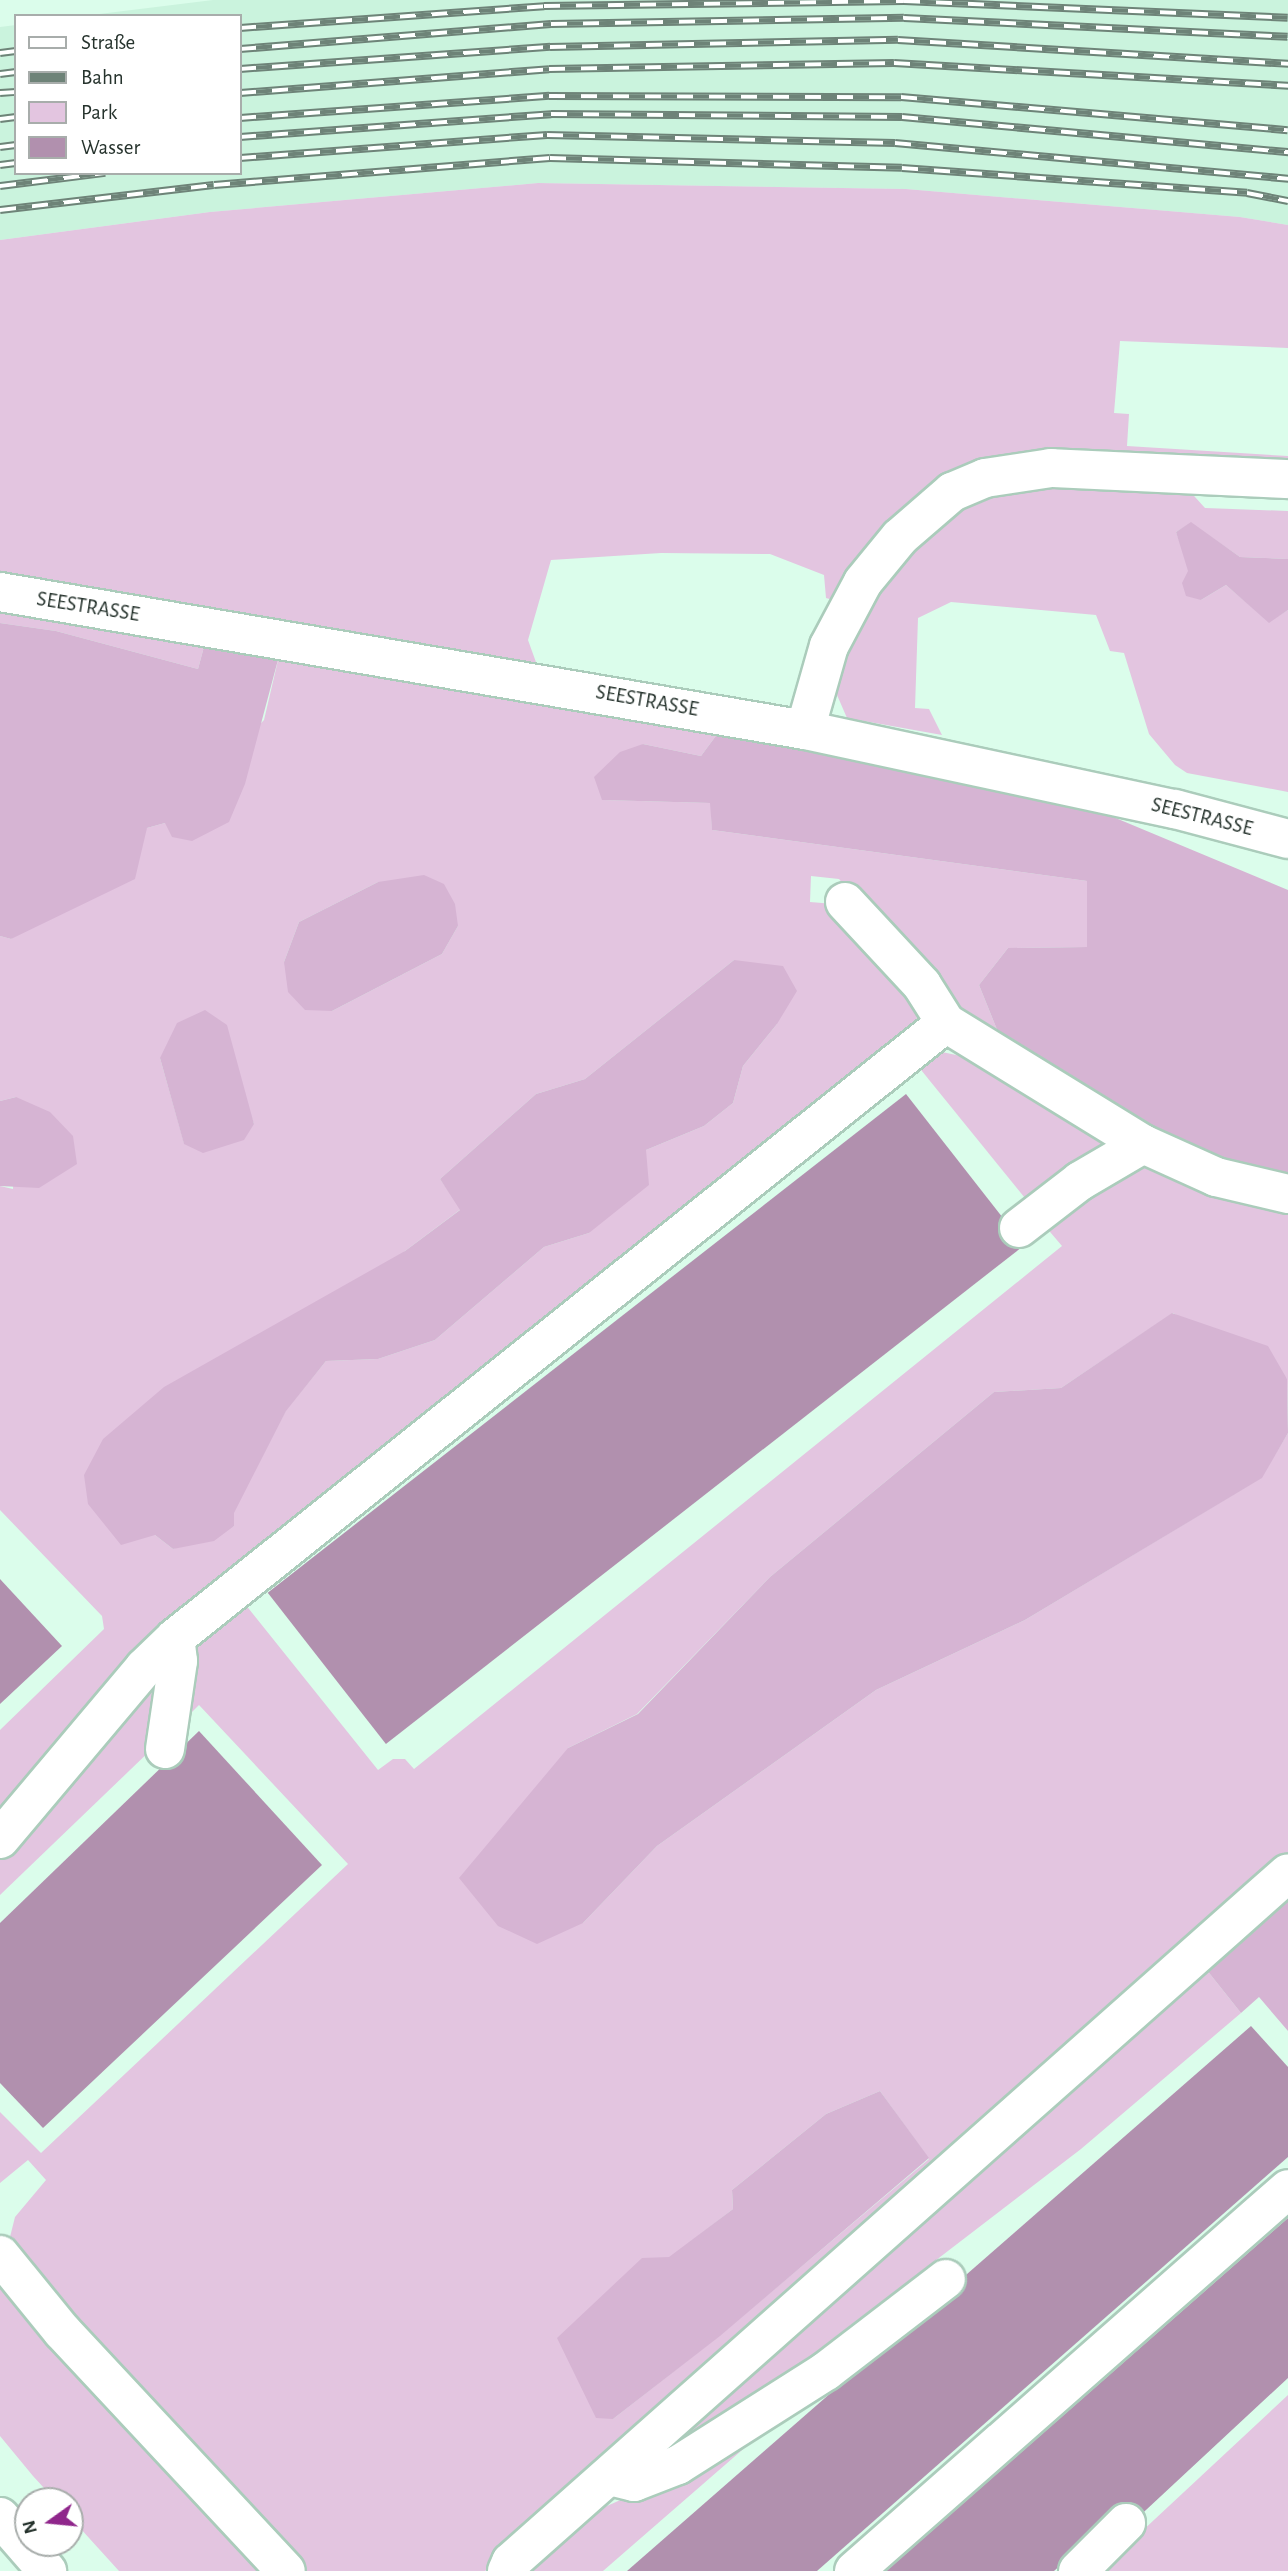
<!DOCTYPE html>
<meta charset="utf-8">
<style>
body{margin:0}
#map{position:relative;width:1288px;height:2571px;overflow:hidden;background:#dbfdeb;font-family:"Alegreya Sans",sans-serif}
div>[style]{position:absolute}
.built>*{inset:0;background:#caf3dd}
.green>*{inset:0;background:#e3c5e0}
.forest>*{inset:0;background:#d6b4d3}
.water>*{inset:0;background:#b190ae;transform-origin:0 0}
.roads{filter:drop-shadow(2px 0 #abccbb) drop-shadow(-2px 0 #abccbb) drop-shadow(0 2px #abccbb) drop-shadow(0 -2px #abccbb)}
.minor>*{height:38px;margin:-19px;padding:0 19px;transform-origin:19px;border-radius:19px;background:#fff}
.highway>*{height:38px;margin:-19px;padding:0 19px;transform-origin:19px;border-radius:19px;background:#fff}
.rail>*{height:8px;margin-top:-4px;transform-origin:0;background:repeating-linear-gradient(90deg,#fff 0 16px,#6e8378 0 32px);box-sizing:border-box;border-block:2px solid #6e8378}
span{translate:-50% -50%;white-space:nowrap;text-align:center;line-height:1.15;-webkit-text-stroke:6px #fff;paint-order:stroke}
.street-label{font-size:21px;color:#26332d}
.legend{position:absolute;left:14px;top:14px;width:228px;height:161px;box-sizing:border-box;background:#fff;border:2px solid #a8adab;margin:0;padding:9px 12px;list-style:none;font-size:21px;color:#26332d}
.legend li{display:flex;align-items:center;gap:14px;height:35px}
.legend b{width:35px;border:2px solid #a8adab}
.north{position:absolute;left:14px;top:2487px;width:70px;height:70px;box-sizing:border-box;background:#fff;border:2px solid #a8adab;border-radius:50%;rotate:255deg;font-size:19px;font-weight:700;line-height:28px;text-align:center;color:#26332d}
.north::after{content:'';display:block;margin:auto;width:24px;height:32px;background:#8f268b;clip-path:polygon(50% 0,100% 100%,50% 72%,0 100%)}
</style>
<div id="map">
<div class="built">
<i style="clip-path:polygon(213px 0,1288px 0,1288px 225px,1240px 217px,906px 189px,538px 183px,210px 212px,0 240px,0 27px,16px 25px,16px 173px,240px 173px,240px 16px,83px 16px)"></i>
</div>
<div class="green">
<i style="clip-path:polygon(538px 183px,906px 189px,1240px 217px,1288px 225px,1288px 348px,1120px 341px,1114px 413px,1129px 414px,1127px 446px,1288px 456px,1288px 469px,1011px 459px,840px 602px,826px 598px,824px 575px,770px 554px,661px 553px,551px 560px,528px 640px,537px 665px,0 575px,0 240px,210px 212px)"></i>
<i style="clip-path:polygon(1016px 483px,1185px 486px,1205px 508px,1288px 511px,1288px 559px,1240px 557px,1191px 523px,1176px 532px,1201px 600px,1226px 585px,1269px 622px,1288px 610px,1288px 792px,1187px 773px,1175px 765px,1149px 734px,1124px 653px,1110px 651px,1096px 615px,951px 602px,918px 618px,915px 708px,929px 709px,942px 735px,847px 718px,837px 695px,838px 665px,872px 593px,941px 516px)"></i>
<i style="clip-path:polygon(0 610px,205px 643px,198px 669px,56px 631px,0 623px)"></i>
<i style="clip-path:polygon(evenodd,279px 656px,718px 733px,701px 756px,643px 744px,603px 800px,711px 803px,712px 830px,1087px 881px,1088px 947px,1008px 948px,979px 985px,998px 1032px,945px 997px,839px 879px,811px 876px,810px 902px,834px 904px,913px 991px,917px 1019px,913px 1032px,181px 1621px,0 1824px,0 1730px,104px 1629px,102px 1616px,0 1510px,0 1186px,13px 1189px,16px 1097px,0 1101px,0 936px,11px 939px,147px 828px,165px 823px,264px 720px,279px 656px,378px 882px,458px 926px,442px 954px,332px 1011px,284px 962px,299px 922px,378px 882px,279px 656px,734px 960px,777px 1024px,743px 1066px,733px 1103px,704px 1126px,646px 1150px,589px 1233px,544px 1247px,435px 1340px,378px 1359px,326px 1361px,286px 1410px,233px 1513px,234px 1526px,173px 1549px,155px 1535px,405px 1251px,461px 1209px,440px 1179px,536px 1094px,585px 1079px,734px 960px,279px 656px,160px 1058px,242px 1091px,254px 1124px,184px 1143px,160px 1058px)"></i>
<i style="clip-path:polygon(942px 1052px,970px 1058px,1105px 1142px,1104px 1147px,1029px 1203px,913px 1060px)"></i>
<i style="clip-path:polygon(evenodd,1159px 1166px,1288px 1205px,1288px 1425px,1287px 1379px,1173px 1313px,1061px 1388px,994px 1392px,770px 1577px,637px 1714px,568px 1748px,583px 1923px,657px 1846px,876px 1690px,1025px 1620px,1261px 1478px,1288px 1433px,1288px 1860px,485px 2571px,297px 2571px,7px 2249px,15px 2217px,46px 2180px,28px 2160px,0 2183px,0 2112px,41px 2153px,348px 1864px,199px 1705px,178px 1726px,190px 1638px,241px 1599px,378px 1770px,393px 1759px,405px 1759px,414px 1769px,1062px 1246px,1045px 1226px,1104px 1183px,1134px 1170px,1159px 1166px,880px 2091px,929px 2159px,719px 2336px,613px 2419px,669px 2258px,733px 2209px,732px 2190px,826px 2114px,880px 2091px)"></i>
<i style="clip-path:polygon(167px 1659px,155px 1746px,0 1895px,0 1851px)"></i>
<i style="clip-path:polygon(1206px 1969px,1241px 2013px,1081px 2149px,931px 2264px,803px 2377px,636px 2469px)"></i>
<i style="clip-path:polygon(0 2266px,272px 2571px,119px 2571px,70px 2517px,70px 2501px,56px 2501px,33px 2476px,0 2436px)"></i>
<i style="clip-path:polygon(1288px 2395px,1288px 2571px,1099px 2571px,1140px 2533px)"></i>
<i style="clip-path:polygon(803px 2397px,603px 2571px,529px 2571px,580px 2518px,672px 2477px)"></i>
</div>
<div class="forest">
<i style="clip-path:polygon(1191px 522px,1240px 557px,1288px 559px,1288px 610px,1269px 623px,1226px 585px,1201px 600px,1186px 596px,1182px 583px,1188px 571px,1176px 532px)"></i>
<i style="clip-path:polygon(0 623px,56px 631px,198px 669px,205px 643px,279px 656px,245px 784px,229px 822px,192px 841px,172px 837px,165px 823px,147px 828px,135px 879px,11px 939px,0 936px)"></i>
<i style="clip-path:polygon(718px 733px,962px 777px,1106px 814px,1288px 890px,1288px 1175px,1250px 1171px,1158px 1137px,998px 1032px,979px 985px,1008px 948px,1087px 947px,1087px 881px,712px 830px,710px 803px,602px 800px,594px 777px,620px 752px,643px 744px,701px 756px)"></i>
<i style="clip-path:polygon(424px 875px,444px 884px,455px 904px,458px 926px,442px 954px,332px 1011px,305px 1010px,288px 992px,284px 962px,299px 922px,378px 882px)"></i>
<i style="clip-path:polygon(734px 960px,783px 966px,797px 991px,777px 1024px,743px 1066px,733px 1103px,704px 1126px,646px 1150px,649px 1185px,589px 1233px,544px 1247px,435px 1340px,378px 1359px,326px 1361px,286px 1411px,234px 1513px,234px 1526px,214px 1541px,173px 1549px,155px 1535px,121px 1545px,88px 1504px,84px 1475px,103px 1439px,164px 1387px,405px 1251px,460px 1210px,440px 1179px,536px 1094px,585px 1079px)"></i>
<i style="clip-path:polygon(205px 1010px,227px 1025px,254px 1124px,244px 1140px,203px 1153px,184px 1144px,160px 1058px,177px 1023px)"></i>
<i style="clip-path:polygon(16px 1097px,50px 1112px,73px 1136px,77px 1164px,39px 1188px,0 1186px,0 1101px)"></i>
<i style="clip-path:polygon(1172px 1313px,1268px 1346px,1287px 1379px,1288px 1433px,1262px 1478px,1025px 1620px,876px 1690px,657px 1846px,583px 1923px,537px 1944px,498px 1926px,459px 1878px,568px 1748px,638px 1714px,770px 1577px,994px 1392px,1061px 1388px)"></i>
<i style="clip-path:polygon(1288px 1890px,1288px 2031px,1259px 1997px,1241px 2013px,1206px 1969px)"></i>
<i style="clip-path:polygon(880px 2091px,929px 2158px,720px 2336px,613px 2419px,596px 2418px,557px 2338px,642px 2258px,669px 2257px,733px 2209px,732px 2190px,826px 2114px)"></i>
</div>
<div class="water">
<i style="left:906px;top:1094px;width:192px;height:810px;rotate:52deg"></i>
<i style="clip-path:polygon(0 1579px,62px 1646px,0 1704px)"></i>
<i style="clip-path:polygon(199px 1731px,322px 1865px,43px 2128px,0 2083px,0 1923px)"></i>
<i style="clip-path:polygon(1251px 2026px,1288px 2067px,1288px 2157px,817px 2571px,627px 2571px)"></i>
<i style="clip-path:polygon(1288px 2218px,1288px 2378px,1132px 2523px,1120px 2512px,1054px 2571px,886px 2571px)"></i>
</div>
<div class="roads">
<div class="minor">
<i style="left:0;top:592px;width:817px;rotate:9.73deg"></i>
<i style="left:805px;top:730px;width:378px;rotate:12.1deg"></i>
<i style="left:1175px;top:809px;width:117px;rotate:14.9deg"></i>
<i style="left:805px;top:730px;width:87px;rotate:-74.1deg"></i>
<i style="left:829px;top:646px;width:72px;rotate:-62deg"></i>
<i style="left:863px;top:582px;width:58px;rotate:-50.6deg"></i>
<i style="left:900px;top:537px;width:69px;rotate:-40.9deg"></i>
<i style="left:952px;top:492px;width:36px;rotate:-23deg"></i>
<i style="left:985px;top:478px;width:67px;rotate:-8.6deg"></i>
<i style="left:1051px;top:468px;width:237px;rotate:2.7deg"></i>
<i style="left:845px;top:902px;width:113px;rotate:47.1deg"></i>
<i style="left:922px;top:985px;width:45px;rotate:57.7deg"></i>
<i style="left:1019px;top:1228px;width:77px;rotate:-37.6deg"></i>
<i style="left:1080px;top:1181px;width:73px;rotate:-30.4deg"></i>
<i style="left:165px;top:1749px;width:89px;rotate:-81.6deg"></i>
<i style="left:178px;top:1661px;width:23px;rotate:-97deg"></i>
<i style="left:0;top:1839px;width:224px;rotate:-49.9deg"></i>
<i style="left:144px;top:1668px;width:43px;rotate:-44.1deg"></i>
<i style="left:175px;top:1638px;width:986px;rotate:-38.58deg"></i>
<i style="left:946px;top:1023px;width:231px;rotate:31.6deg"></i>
<i style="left:1143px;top:1144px;width:80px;rotate:24.3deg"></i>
<i style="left:1216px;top:1177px;width:74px;rotate:13.3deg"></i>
<i style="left:0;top:2255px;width:98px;rotate:50.8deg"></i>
<i style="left:62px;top:2331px;width:328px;rotate:47deg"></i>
<i style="left:610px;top:2476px;width:25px;rotate:14deg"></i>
<i style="left:634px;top:2482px;width:47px;rotate:-21.1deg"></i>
<i style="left:678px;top:2465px;width:175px;rotate:-32.4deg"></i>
<i style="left:826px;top:2371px;width:151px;rotate:-37.5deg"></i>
<i style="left:507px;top:2571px;width:10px;rotate:-66deg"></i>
<i style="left:511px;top:2562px;width:1038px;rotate:-41.56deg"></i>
<i style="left:854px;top:2571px;width:578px;rotate:-41.35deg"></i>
<i style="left:1078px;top:2571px;width:68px;rotate:-45deg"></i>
</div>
<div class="highway">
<i style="left:0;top:2517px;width:72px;rotate:49deg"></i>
</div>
</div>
<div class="rail">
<i style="left:240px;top:28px;width:305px;rotate:-4.1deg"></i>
<i style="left:544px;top:6px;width:360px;rotate:-0.8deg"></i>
<i style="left:904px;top:1px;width:384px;rotate:2.5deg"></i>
<i style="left:240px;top:49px;width:312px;rotate:-4.6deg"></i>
<i style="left:551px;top:24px;width:353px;rotate:-1deg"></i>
<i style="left:904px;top:18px;width:384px;rotate:2.8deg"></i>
<i style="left:0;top:53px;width:16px;rotate:-7deg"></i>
<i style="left:240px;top:69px;width:311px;rotate:-4.1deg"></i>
<i style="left:550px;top:47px;width:348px;rotate:-1.2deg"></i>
<i style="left:898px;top:40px;width:391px;rotate:3.5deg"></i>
<i style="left:0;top:74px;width:16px;rotate:-7deg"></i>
<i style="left:0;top:93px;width:16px;rotate:-4deg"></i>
<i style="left:240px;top:93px;width:310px;rotate:-4.4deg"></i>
<i style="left:549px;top:69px;width:345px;rotate:-1deg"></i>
<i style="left:894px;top:63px;width:395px;rotate:3.3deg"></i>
<i style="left:240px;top:118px;width:310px;rotate:-4.1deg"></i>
<i style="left:549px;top:96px;width:352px;rotate:0.2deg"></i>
<i style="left:901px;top:97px;width:388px;rotate:4.9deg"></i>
<i style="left:0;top:119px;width:16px;rotate:-7deg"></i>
<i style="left:240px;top:137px;width:312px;rotate:-4.2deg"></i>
<i style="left:551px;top:114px;width:351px;rotate:0.5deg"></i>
<i style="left:902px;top:117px;width:388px;rotate:5.2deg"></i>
<i style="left:0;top:147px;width:16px;rotate:-7deg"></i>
<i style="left:240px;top:158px;width:308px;rotate:-4.3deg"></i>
<i style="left:547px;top:135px;width:348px;rotate:1.3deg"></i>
<i style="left:895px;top:143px;width:395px;rotate:5.2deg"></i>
<i style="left:0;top:165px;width:16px;rotate:-7deg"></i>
<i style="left:0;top:186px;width:106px;rotate:-7.1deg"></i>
<i style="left:0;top:210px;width:215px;rotate:-6.7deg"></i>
<i style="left:214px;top:185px;width:337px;rotate:-4.6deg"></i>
<i style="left:550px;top:158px;width:352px;rotate:1.6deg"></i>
<i style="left:902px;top:168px;width:346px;rotate:4.1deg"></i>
<i style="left:1247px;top:193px;width:42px;rotate:11deg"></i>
</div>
<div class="street-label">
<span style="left:88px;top:607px;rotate:9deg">SEESTRASSE</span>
<span style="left:647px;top:701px;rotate:10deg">SEESTRASSE</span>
<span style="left:1202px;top:817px;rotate:14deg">SEESTRASSE</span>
</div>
<ul class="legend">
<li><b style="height:9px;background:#fff"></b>Straße</li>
<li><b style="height:9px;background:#6e8378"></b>Bahn</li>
<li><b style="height:19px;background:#e3c5e0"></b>Park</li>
<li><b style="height:19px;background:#b190ae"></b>Wasser</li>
</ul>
<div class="north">N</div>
</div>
